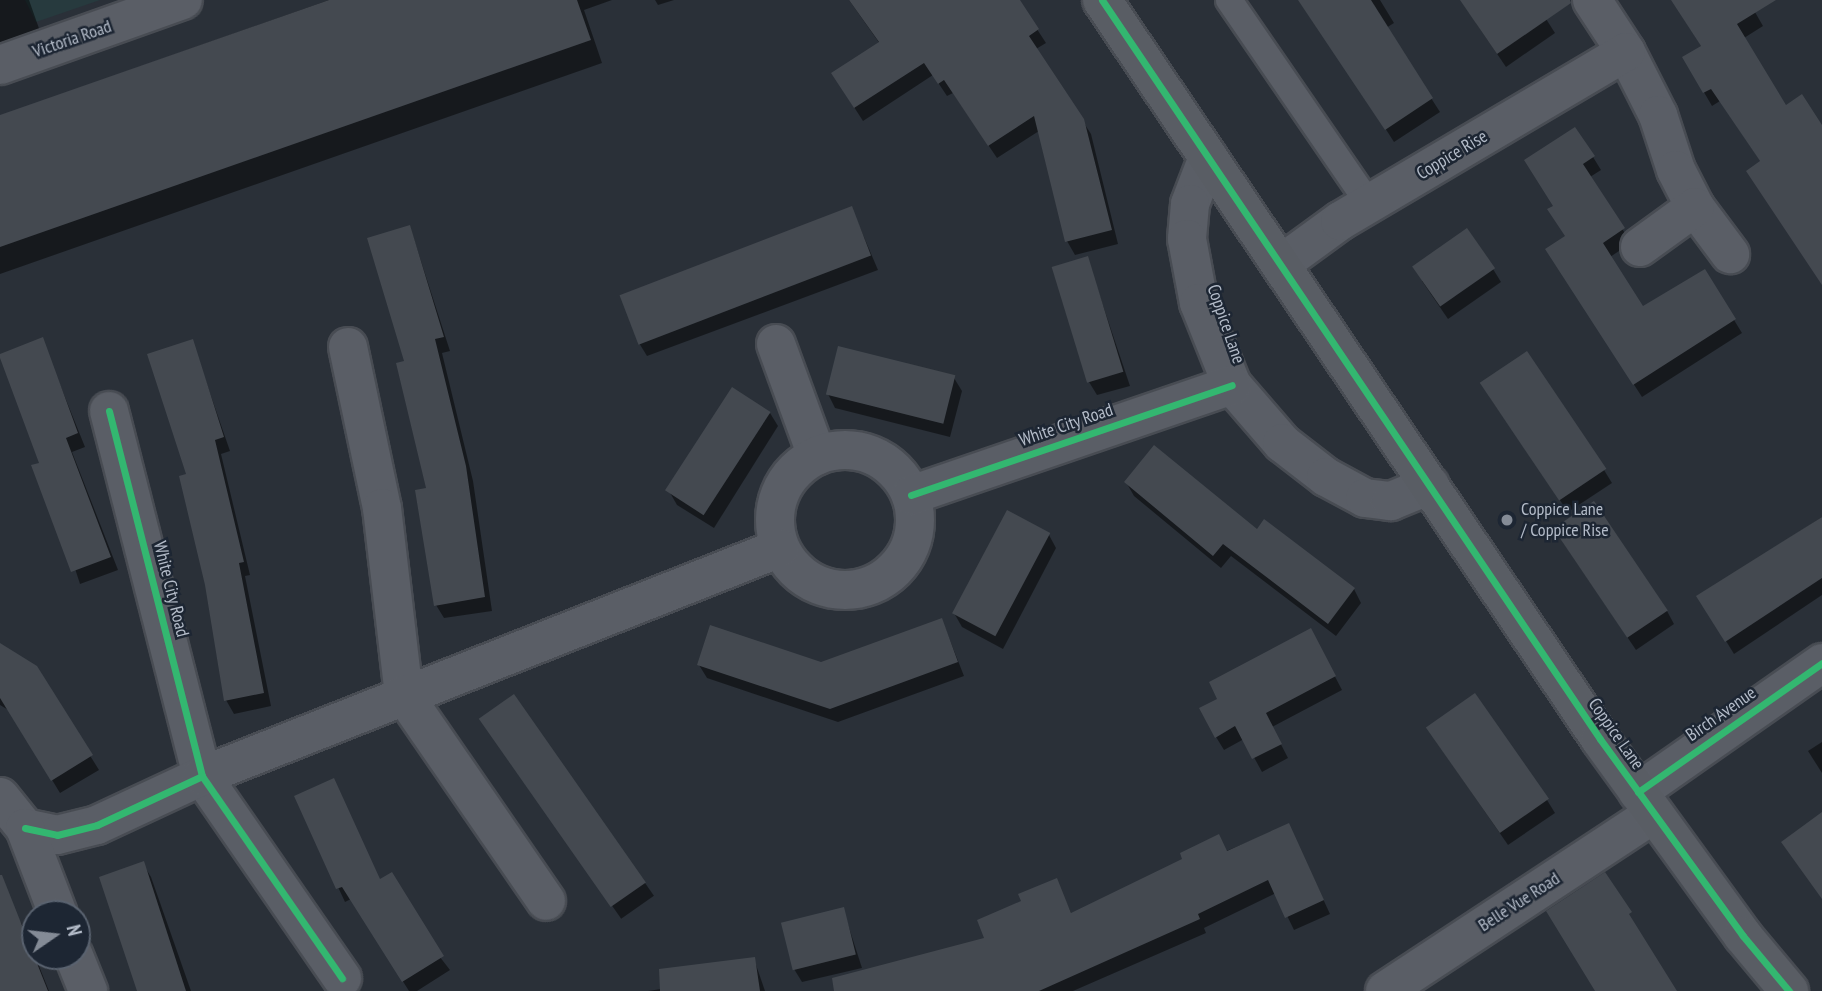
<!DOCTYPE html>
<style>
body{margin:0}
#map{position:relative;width:1822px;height:991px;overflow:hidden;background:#2a3038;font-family:"PT Sans Narrow",sans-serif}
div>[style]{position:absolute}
.green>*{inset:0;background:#273a3e}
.shadow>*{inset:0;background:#0007;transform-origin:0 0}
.building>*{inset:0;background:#444950;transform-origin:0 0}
.roads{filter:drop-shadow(2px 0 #484c53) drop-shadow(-2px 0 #484c53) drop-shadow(0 2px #484c53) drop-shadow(0 -2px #484c53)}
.lane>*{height:26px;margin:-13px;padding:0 13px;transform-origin:13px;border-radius:13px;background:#5a5e66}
.street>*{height:38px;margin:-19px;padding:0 19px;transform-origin:19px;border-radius:19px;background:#5a5e66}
.street>.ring{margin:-19px;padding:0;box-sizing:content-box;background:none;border:38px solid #5a5e66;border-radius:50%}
.secondary>*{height:38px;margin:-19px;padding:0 19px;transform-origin:19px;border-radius:19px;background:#595d64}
.cycleway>*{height:7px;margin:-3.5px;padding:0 3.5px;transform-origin:3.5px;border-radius:3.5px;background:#33b770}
.dots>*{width:19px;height:19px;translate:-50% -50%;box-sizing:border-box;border:4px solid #1d2633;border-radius:50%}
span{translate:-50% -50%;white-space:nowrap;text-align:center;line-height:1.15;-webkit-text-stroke:5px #1d2633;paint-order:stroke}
.street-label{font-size:18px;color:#b4bcc9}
.poi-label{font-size:18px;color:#b4bcc9}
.left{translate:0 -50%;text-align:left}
.north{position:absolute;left:21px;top:900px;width:70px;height:70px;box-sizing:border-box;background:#1d2633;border:2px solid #59626f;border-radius:50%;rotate:76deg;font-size:19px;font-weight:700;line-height:28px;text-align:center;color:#b4bcc9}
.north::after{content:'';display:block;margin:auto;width:24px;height:32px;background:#848b96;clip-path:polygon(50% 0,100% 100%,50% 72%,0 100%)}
</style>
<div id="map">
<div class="green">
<i style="clip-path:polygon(25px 0,100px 0,36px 22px)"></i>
</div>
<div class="shadow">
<i style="clip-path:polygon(0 0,29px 0,42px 37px,0 52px)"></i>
<i style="clip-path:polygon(329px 0,612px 0,584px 10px,602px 63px,0 274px,0 116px)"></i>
<i style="clip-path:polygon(655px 0,674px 0,658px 5px)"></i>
<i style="clip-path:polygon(849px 0,1018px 0,1046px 43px,1036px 49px,1091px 134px,1118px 244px,1075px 255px,1067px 241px,1039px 131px,997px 158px,953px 93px,947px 96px,933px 75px,863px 121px,841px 87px,880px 44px)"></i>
<i style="clip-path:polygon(1303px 0,1380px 0,1394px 23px,1386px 28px,1440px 112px,1394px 142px)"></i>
<i style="clip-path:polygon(1483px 0,1534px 0,1555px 33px,1506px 67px,1476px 23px)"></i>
<i style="clip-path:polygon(1672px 0,1748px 0,1763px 26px,1744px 38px,1785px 107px,1822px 129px,1822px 140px,1761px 162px,1720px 101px,1712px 106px,1684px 58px,1702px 47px)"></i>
<i style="clip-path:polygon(1593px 157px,1601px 170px,1590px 177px,1631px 243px,1610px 257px,1643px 308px,1704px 271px,1742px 333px,1642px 397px,1555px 263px,1566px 237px,1555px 207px,1534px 174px)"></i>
<i style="clip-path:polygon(852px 209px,878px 270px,647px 356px,639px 343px)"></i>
<i style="clip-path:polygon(410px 227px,450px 351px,442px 353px,473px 481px,492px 611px,444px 618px,436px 605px,428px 490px,406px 363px)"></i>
<i style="clip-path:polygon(1087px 258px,1130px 386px,1097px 395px,1089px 382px)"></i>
<i style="clip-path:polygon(1493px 269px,1501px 282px,1448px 319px,1422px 281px)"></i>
<i style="clip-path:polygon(42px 340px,85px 447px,72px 452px,118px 570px,80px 584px,41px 464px)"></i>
<i style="clip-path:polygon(192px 341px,230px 451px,221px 454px,250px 575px,245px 576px,271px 706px,234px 714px,226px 700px,188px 475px)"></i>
<i style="clip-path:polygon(954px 378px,962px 391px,950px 437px,835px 408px,828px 394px)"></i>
<i style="clip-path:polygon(1489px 396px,1604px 470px,1612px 483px,1568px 512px)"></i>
<i style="clip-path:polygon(770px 413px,778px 426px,714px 528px,677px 505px,669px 491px)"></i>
<i style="clip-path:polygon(1126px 482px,1257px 532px,1354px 589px,1361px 603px,1336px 636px,1231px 556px,1221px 568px,1134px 496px)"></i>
<i style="clip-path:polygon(1822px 517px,1822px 595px,1734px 654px,1699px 597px)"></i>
<i style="clip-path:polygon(1049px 535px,1056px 548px,1003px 649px,962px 627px,954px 613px)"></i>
<i style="clip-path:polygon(1563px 542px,1667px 611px,1674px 624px,1636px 650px)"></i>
<i style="clip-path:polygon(942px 620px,964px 676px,838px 722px,707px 678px,699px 665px,821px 663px)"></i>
<i style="clip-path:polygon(1318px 644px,1342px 690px,1272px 727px,1288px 758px,1262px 772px,1244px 739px,1224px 750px,1216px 737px)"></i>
<i style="clip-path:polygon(0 645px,35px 667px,99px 770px,60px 793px,10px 711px,0 705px)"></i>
<i style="left:514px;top:696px;width:244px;height:40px;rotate:55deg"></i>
<i style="clip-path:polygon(1436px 741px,1547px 800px,1555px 813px,1508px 845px)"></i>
<i style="clip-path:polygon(1822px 742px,1822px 773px,1808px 751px)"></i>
<i style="clip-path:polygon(296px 797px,381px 881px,450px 970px,417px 991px,409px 991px,351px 899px,345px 902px)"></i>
<i style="clip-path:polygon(1289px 825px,1330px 914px,1294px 930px,1276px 893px,1204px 928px,1206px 933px,1073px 991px,875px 991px,987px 939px,1024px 902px,1056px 880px,1072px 915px)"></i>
<i style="clip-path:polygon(143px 864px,151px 877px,191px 991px,140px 991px)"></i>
<i style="clip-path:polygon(0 889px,23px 926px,49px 991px,1px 991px)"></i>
<i style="clip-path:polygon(843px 909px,862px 968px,802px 982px,794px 969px)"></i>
<i style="clip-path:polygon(754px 959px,765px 991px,648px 991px,713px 981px)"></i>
</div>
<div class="building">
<i style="clip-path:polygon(329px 0,577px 0,591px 40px,0 247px,0 115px)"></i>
<i style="clip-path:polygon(849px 0,1020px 0,1039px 29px,1029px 36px,1084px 119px,1112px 230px,1065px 242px,1034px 116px,988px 146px,944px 80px,938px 84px,924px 63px,854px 108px,831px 73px,879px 42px)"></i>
<i style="clip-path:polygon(1298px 0,1371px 0,1433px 98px,1385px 130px)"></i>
<i style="clip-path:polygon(1460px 0,1570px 0,1571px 3px,1497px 54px)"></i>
<i style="clip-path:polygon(1671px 0,1776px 0,1737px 24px,1786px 105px,1802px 94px,1822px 125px,1822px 285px,1746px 171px,1760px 161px,1711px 89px,1703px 93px,1682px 57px,1701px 46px)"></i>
<i style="clip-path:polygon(1575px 127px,1595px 156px,1583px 164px,1625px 228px,1603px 243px,1643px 306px,1705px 269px,1736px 319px,1633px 385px,1545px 249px,1565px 236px,1547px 209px,1553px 206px,1524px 160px)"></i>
<i style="left:852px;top:206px;width:53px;height:249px;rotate:69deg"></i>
<i style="clip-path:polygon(410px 225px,444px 337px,435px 339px,466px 466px,485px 597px,434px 606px,415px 490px,426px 488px,396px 363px,404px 361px,367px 238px)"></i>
<i style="left:1467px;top:228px;width:49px;height:67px;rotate:55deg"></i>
<i style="left:1088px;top:256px;width:121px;height:38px;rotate:73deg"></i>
<i style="clip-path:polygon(43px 337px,78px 433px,66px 438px,111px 557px,71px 572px,31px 465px,39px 463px,0 358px,0 354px)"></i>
<i style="clip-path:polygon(193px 339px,224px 437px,215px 440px,244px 562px,239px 563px,264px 693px,224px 701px,205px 585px,179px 476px,186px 474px,147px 354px)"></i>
<i style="left:838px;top:346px;width:121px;height:50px;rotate:14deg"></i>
<i style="left:1527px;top:351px;width:142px;height:57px;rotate:56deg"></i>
<i style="left:732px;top:387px;width:46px;height:123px;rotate:33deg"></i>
<i style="clip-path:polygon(1154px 445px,1257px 529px,1264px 519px,1355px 588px,1328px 624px,1223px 544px,1213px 556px,1124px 482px)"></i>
<i style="left:1594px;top:501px;width:132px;height:49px;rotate:56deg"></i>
<i style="left:1007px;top:510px;width:49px;height:117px;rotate:28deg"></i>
<i style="clip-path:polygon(1822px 517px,1822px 578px,1725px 642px,1696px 596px)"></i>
<i style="clip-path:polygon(942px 618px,958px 662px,830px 709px,697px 665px,710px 625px,821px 662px)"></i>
<i style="clip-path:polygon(1311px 628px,1336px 676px,1266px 713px,1282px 744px,1252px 759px,1235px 726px,1215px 738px,1199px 708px,1217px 699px,1209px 682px)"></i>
<i style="clip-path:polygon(0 643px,37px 666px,93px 755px,51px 781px,0 698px)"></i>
<i style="left:1475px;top:693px;width:129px;height:60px;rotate:55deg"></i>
<i style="left:514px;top:694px;width:230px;height:43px;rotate:55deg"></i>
<i style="clip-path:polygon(334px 778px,380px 879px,392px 872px,444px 956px,402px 982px,342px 887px,336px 889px,294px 796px)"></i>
<i style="clip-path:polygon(1822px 812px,1822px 899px,1781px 842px)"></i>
<i style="clip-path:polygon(1289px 823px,1324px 900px,1285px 918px,1268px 880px,1198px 914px,1200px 919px,1039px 991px,834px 991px,832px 978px,984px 938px,977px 920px,1021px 901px,1018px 894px,1057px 878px,1071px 913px,1182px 859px,1180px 853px,1219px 834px,1227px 851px)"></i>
<i style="clip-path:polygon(144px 861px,186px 991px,137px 991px,99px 877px)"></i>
<i style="clip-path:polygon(1605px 872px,1632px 912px,1629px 914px,1677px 991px,1595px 991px,1546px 911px)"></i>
<i style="clip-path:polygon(0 875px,2px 875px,48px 991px,0 991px)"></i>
<i style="left:844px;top:907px;width:49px;height:65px;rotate:76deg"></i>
<i style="clip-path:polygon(755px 957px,760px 991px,660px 991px,659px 969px)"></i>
</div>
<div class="roads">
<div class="lane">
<i style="left:1229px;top:0;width:247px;rotate:55.5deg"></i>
</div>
<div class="street">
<i style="left:1592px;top:0;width:62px;rotate:56.8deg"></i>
<i style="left:1626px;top:52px;width:71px;rotate:63.1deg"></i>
<i style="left:1658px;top:115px;width:58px;rotate:71.9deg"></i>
<i style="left:1676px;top:170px;width:42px;rotate:62.8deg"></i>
<i style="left:1695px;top:207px;width:59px;rotate:53.3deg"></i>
<i style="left:0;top:65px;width:194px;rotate:-19.6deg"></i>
<i style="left:1208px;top:157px;width:50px;rotate:111deg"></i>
<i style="left:1190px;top:204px;width:35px;rotate:95deg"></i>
<i style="left:1187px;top:239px;width:65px;rotate:79.4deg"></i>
<i style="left:1199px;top:303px;width:88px;rotate:68.1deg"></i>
<i style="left:1232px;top:385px;width:77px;rotate:49.2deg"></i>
<i style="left:1282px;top:443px;width:56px;rotate:37.7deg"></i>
<i style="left:1326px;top:477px;width:44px;rotate:28.3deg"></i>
<i style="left:1365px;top:498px;width:26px;rotate:7deg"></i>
<i style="left:1391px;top:501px;width:42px;rotate:-22.3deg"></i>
<i style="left:1640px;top:247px;width:68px;rotate:-36deg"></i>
<i style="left:1281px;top:264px;width:73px;rotate:-36.1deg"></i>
<i style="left:1340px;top:221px;width:332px;rotate:-30.6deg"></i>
<i style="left:776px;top:344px;width:119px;rotate:69.9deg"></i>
<i style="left:348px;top:347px;width:165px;rotate:78.1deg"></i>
<i style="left:382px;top:508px;width:188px;rotate:83.3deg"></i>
<i style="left:404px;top:695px;width:250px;rotate:55.4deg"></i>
<i style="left:109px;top:411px;width:377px;rotate:75.7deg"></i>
<i style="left:202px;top:776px;width:246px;rotate:55.3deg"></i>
<i class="ring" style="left:775px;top:450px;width:102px;height:102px"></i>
<i style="left:911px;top:495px;width:339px;rotate:-18.9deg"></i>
<i style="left:1638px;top:792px;width:225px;rotate:-35deg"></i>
<i style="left:0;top:797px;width:40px;rotate:51deg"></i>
<i style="left:25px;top:828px;width:33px;rotate:12deg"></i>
<i style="left:57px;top:835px;width:41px;rotate:-14deg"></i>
<i style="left:97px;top:825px;width:116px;rotate:-25deg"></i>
<i style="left:202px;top:776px;width:621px;rotate:-21.53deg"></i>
<i style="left:25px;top:828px;width:92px;rotate:69deg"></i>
<i style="left:74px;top:956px;width:38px;rotate:68deg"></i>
<i style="left:1385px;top:991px;width:321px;rotate:-33.4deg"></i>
</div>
<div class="secondary">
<i style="left:1102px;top:0;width:891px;rotate:56.02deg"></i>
<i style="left:1600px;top:739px;width:243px;rotate:54deg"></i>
<i style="left:1743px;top:936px;width:72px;rotate:50.1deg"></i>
</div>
</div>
<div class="cycleway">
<i style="left:1102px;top:0;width:891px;rotate:56.02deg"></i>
<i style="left:1600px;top:739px;width:243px;rotate:54deg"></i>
<i style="left:1743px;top:936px;width:72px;rotate:50.1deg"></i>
<i style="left:109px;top:411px;width:377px;rotate:75.7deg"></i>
<i style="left:202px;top:776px;width:246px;rotate:55.3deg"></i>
<i style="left:911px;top:495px;width:339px;rotate:-18.9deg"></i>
<i style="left:1638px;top:792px;width:225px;rotate:-35deg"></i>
<i style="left:25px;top:828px;width:33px;rotate:12deg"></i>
<i style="left:57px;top:835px;width:41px;rotate:-14deg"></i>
<i style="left:97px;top:825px;width:116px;rotate:-25deg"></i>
</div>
<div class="dots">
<i style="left:1507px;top:520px;background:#848b96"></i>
</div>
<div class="street-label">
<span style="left:72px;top:39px;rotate:-19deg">Victoria Road</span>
<span style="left:1452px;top:155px;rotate:-31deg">Coppice Rise</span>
<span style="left:1226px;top:324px;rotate:71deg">Coppice Lane</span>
<span style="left:1066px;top:425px;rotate:-19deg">White City Road</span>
<span style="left:171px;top:589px;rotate:76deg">White City Road</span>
<span style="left:1721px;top:714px;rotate:-35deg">Birch Avenue</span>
<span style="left:1616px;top:734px;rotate:55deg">Coppice Lane</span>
<span style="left:1519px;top:902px;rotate:-33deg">Belle Vue Road</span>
</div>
<div class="poi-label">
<span class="left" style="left:1521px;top:520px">Coppice Lane<br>/ Coppice Rise</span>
</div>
<div class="north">N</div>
</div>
